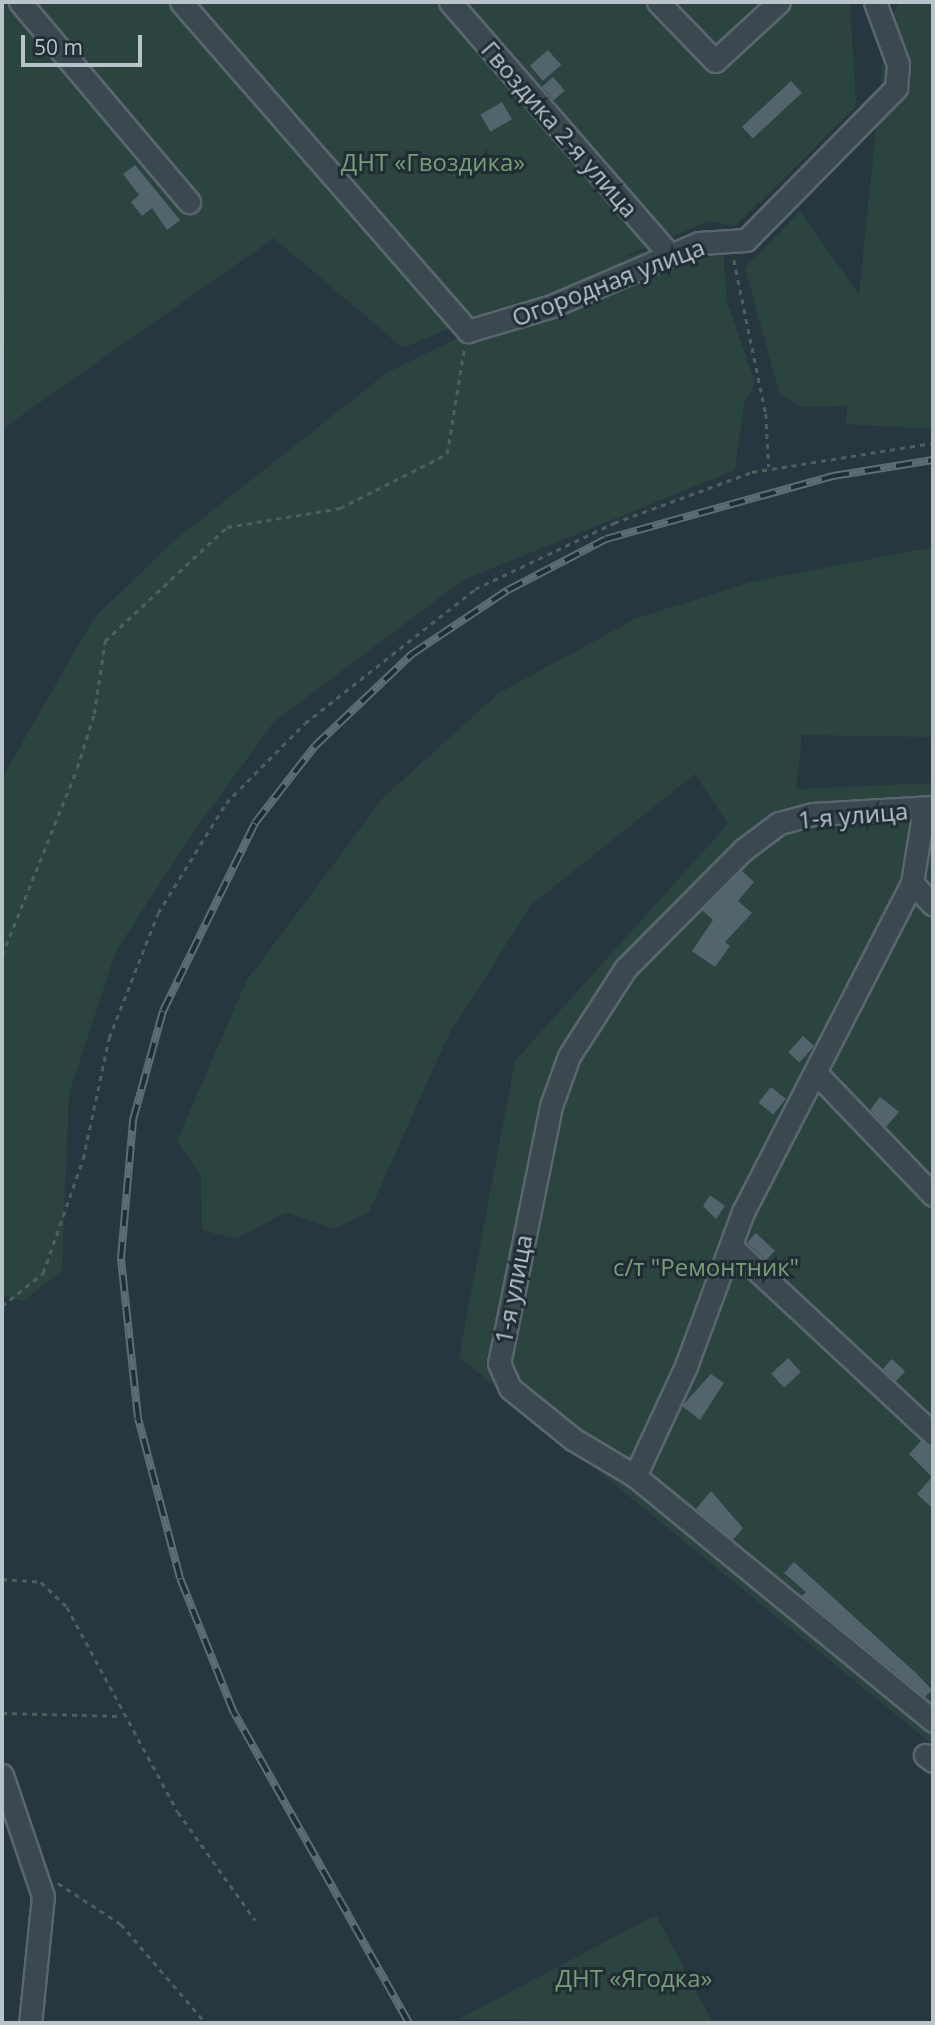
<!DOCTYPE html>
<meta charset="utf-8">
<style>
body{margin:0}
#map{position:relative;width:935px;height:2025px;overflow:hidden;background:#27373f;font-family:"Open Sans",sans-serif}
div>[style]{position:absolute}
.green>*{inset:0;background:#2c4440}
.building>*{inset:0;background:#52646c;transform-origin:0 0}
.path>*{height:2.5px;margin-top:-1.25px;transform-origin:0;background:repeating-linear-gradient(90deg,#4b615e 0 5px,transparent 0 10px)}
.roads{filter:drop-shadow(2px 0 #59666d) drop-shadow(-2px 0 #59666d) drop-shadow(0 2px #59666d) drop-shadow(0 -2px #59666d)}
.minor>*{height:21px;margin:-10.5px;padding:0 10.5px;transform-origin:10.5px;border-radius:10.5px;background:#3b484f}
.rail>*{height:8px;margin-top:-4px;transform-origin:0;background:repeating-linear-gradient(90deg,#202d35 0 16px,#5d6d76 0 32px);box-sizing:border-box;border-block:2px solid #5d6d76}
span{translate:-50% -50%;white-space:nowrap;text-align:center;line-height:1.15;-webkit-text-stroke:6px #202d35;paint-order:stroke}
.street-label{font-size:24px;color:#b8c3ca}
.park-label{font-size:24px;color:#779e77}
.frame{position:absolute;inset:0;border:4px solid #b8c3ca;pointer-events:none}
.scale{position:absolute;left:21px;top:35px;width:121px;height:32px;box-sizing:border-box;border:4px solid #b8c3ca;border-top:0;padding-left:9px;font-size:21px;line-height:24px;white-space:nowrap;color:#b8c3ca;-webkit-text-stroke:5px #202d35;paint-order:stroke}
</style>
<div id="map">
<div class="green">
<i style="clip-path:polygon(2px 2px,850px 2px,856px 107px,735px 226px,709px 221px,611px 262px,657px 247px,723px 250px,727px 301px,755px 383px,744px 403px,735px 470px,463px 580px,274px 722px,196px 828px,116px 951px,69px 1093px,62px 1270px,24px 1301px,2px 1295px,2px 778px,94px 618px,175px 540px,388px 372px,462px 336px,463px 323px,403px 348px,274px 238px,5px 427px)"></i>
<i style="clip-path:polygon(900px 2px,933px 2px,933px 429px,846px 424px,847px 406px,802px 407px,780px 395px,745px 268px,800px 211px,859px 295px,887px 22px)"></i>
<i style="clip-path:polygon(933px 547px,933px 737px,802px 735px,796px 789px,933px 783px,933px 1745px,459px 1357px,515px 1061px,728px 824px,695px 774px,531px 905px,448px 1036px,369px 1212px,334px 1229px,286px 1212px,236px 1239px,202px 1230px,201px 1176px,177px 1141px,247px 980px,383px 798px,499px 693px,637px 618px,755px 581px)"></i>
<i style="clip-path:polygon(656px 1915px,713px 2023px,459px 2019px)"></i>
</div>
<div class="building">
<i style="left:548px;top:50px;width:20px;height:24px;rotate:49deg"></i>
<i style="left:553px;top:77px;width:18px;height:15px;rotate:49deg"></i>
<i style="left:791px;top:81px;width:16px;height:67px;rotate:47deg"></i>
<i style="left:502px;top:102px;width:20px;height:25px;rotate:60deg"></i>
<i style="clip-path:polygon(135px 165px,180px 220px,167px 230px,152px 208px,142px 216px,131px 202px,139px 195px,123px 174px)"></i>
<i style="clip-path:polygon(741px 870px,754px 882px,738px 901px,752px 913px,725px 942px,730px 946px,715px 967px,692px 951px,713px 920px,702px 910px)"></i>
<i style="left:803px;top:1036px;width:15px;height:22px;rotate:42deg"></i>
<i style="left:771px;top:1087px;width:19px;height:20px;rotate:39deg"></i>
<i style="clip-path:polygon(880px 1097px,899px 1112px,886px 1127px,870px 1110px)"></i>
<i style="clip-path:polygon(710px 1195px,725px 1206px,716px 1219px,703px 1206px)"></i>
<i style="left:756px;top:1233px;width:26px;height:13px;rotate:43deg"></i>
<i style="left:788px;top:1358px;width:19px;height:23px;rotate:47deg"></i>
<i style="left:892px;top:1359px;width:18px;height:14px;rotate:43deg"></i>
<i style="clip-path:polygon(711px 1374px,724px 1383px,700px 1420px,682px 1406px)"></i>
<i style="clip-path:polygon(921px 1441px,933px 1449px,933px 1509px,917px 1494px,932px 1477px,909px 1454px)"></i>
<i style="clip-path:polygon(711px 1491px,743px 1528px,733px 1540px,696px 1509px)"></i>
<i style="clip-path:polygon(794px 1562px,917px 1674px,932px 1690px,925px 1697px,802px 1596px,806px 1592px,784px 1573px)"></i>
</div>
<div class="path">
<i style="left:734px;top:260px;width:157px;rotate:78.3deg"></i>
<i style="left:766px;top:414px;width:53px;rotate:86.8deg"></i>
<i style="left:2px;top:955px;width:201px;rotate:-68.1deg"></i>
<i style="left:77px;top:768px;width:57px;rotate:-72.5deg"></i>
<i style="left:94px;top:714px;width:74px;rotate:-81.4deg"></i>
<i style="left:105px;top:641px;width:167px;rotate:-43.1deg"></i>
<i style="left:227px;top:527px;width:115px;rotate:-9.5deg"></i>
<i style="left:340px;top:508px;width:120px;rotate:-26.8deg"></i>
<i style="left:447px;top:454px;width:106px;rotate:-80.8deg"></i>
<i style="left:2px;top:1306px;width:53px;rotate:-38.8deg"></i>
<i style="left:43px;top:1273px;width:121px;rotate:-70.7deg"></i>
<i style="left:83px;top:1159px;width:124px;rotate:-77.9deg"></i>
<i style="left:109px;top:1038px;width:134px;rotate:-68.6deg"></i>
<i style="left:158px;top:913px;width:129px;rotate:-58.3deg"></i>
<i style="left:226px;top:803px;width:112px;rotate:-45.4deg"></i>
<i style="left:305px;top:723px;width:216px;rotate:-38.2deg"></i>
<i style="left:475px;top:589px;width:154px;rotate:-25.4deg"></i>
<i style="left:614px;top:523px;width:147px;rotate:-20.3deg"></i>
<i style="left:752px;top:472px;width:183px;rotate:-9.1deg"></i>
<i style="left:2px;top:1579px;width:39px;rotate:4deg"></i>
<i style="left:41px;top:1582px;width:36px;rotate:44deg"></i>
<i style="left:67px;top:1607px;width:233px;rotate:61.6deg"></i>
<i style="left:178px;top:1812px;width:133px;rotate:54.5deg"></i>
<i style="left:2px;top:1713px;width:119px;rotate:1.4deg"></i>
<i style="left:58px;top:1883px;width:75px;rotate:33.1deg"></i>
<i style="left:121px;top:1924px;width:130px;rotate:49.4deg"></i>
</div>
<div class="roads">
<div class="minor">
<i style="left:20px;top:2px;width:262px;rotate:49.8deg"></i>
<i style="left:181px;top:2px;width:437px;rotate:48.9deg"></i>
<i style="left:468px;top:331px;width:88px;rotate:-16.6deg"></i>
<i style="left:552px;top:306px;width:160px;rotate:-23.2deg"></i>
<i style="left:699px;top:243px;width:47px;rotate:-3.7deg"></i>
<i style="left:746px;top:240px;width:214px;rotate:-45.4deg"></i>
<i style="left:896px;top:88px;width:24px;rotate:-85deg"></i>
<i style="left:898px;top:64px;width:66px;rotate:-110.4deg"></i>
<i style="left:450px;top:2px;width:335px;rotate:49deg"></i>
<i style="left:658px;top:2px;width:82px;rotate:46deg"></i>
<i style="left:715px;top:61px;width:87px;rotate:-42.7deg"></i>
<i style="left:933px;top:807px;width:120px;rotate:176.7deg"></i>
<i style="left:813px;top:814px;width:35px;rotate:165deg"></i>
<i style="left:779px;top:823px;width:45px;rotate:143.1deg"></i>
<i style="left:743px;top:850px;width:168px;rotate:134.8deg"></i>
<i style="left:625px;top:969px;width:103px;rotate:122.8deg"></i>
<i style="left:569px;top:1056px;width:53px;rotate:109.8deg"></i>
<i style="left:551px;top:1106px;width:262px;rotate:101.4deg"></i>
<i style="left:499px;top:1363px;width:27px;rotate:66deg"></i>
<i style="left:510px;top:1388px;width:81px;rotate:39deg"></i>
<i style="left:573px;top:1439px;width:72px;rotate:30.8deg"></i>
<i style="left:635px;top:1476px;width:386px;rotate:39.4deg"></i>
<i style="left:912px;top:883px;width:30px;rotate:46deg"></i>
<i style="left:816px;top:1073px;width:169px;rotate:46.2deg"></i>
<i style="left:734px;top:1249px;width:272px;rotate:42.9deg"></i>
<i style="left:635px;top:1476px;width:121px;rotate:-65.1deg"></i>
<i style="left:686px;top:1366px;width:164px;rotate:-69.7deg"></i>
<i style="left:743px;top:1212px;width:370px;rotate:-62.8deg"></i>
<i style="left:912px;top:883px;width:75px;rotate:-80.8deg"></i>
<i style="left:925px;top:1755px;width:10px;rotate:37deg"></i>
<i style="left:2px;top:1775px;width:128px;rotate:71.3deg"></i>
<i style="left:43px;top:1896px;width:128px;rotate:95.8deg"></i>
</div>
</div>
<div class="rail">
<i style="left:409px;top:2023px;width:356px;rotate:-119.4deg"></i>
<i style="left:234px;top:1713px;width:145px;rotate:-111.8deg"></i>
<i style="left:180px;top:1578px;width:165px;rotate:-104.7deg"></i>
<i style="left:138px;top:1418px;width:161px;rotate:-96.1deg"></i>
<i style="left:121px;top:1258px;width:139px;rotate:-85deg"></i>
<i style="left:133px;top:1120px;width:113px;rotate:-74.6deg"></i>
<i style="left:163px;top:1011px;width:209px;rotate:-63.9deg"></i>
<i style="left:255px;top:823px;width:98px;rotate:-52.1deg"></i>
<i style="left:315px;top:746px;width:134px;rotate:-43.5deg"></i>
<i style="left:412px;top:654px;width:115px;rotate:-33.7deg"></i>
<i style="left:508px;top:590px;width:110px;rotate:-27.5deg"></i>
<i style="left:606px;top:539px;width:236px;rotate:-15.5deg"></i>
<i style="left:833px;top:476px;width:101px;rotate:-9.1deg"></i>
</div>
<div class="street-label">
<span style="left:560px;top:129px;rotate:49deg">Гвоздика 2-я улица</span>
<span style="left:608px;top:282px;rotate:-21deg">Огородная улица</span>
<span style="left:853px;top:815px;rotate:-5deg">1-я улица</span>
<span style="left:513px;top:1289px;rotate:-79deg">1-я улица</span>
</div>
<div class="park-label">
<span style="left:433px;top:162px">ДНТ «Гвоздика»</span>
<span style="left:706px;top:1267px">с/т "Ремонтник"</span>
<span style="left:634px;top:1978px">ДНТ «Ягодка»</span>
</div>
<div class="frame"></div>
<div class="scale">50 m</div>
</div>
